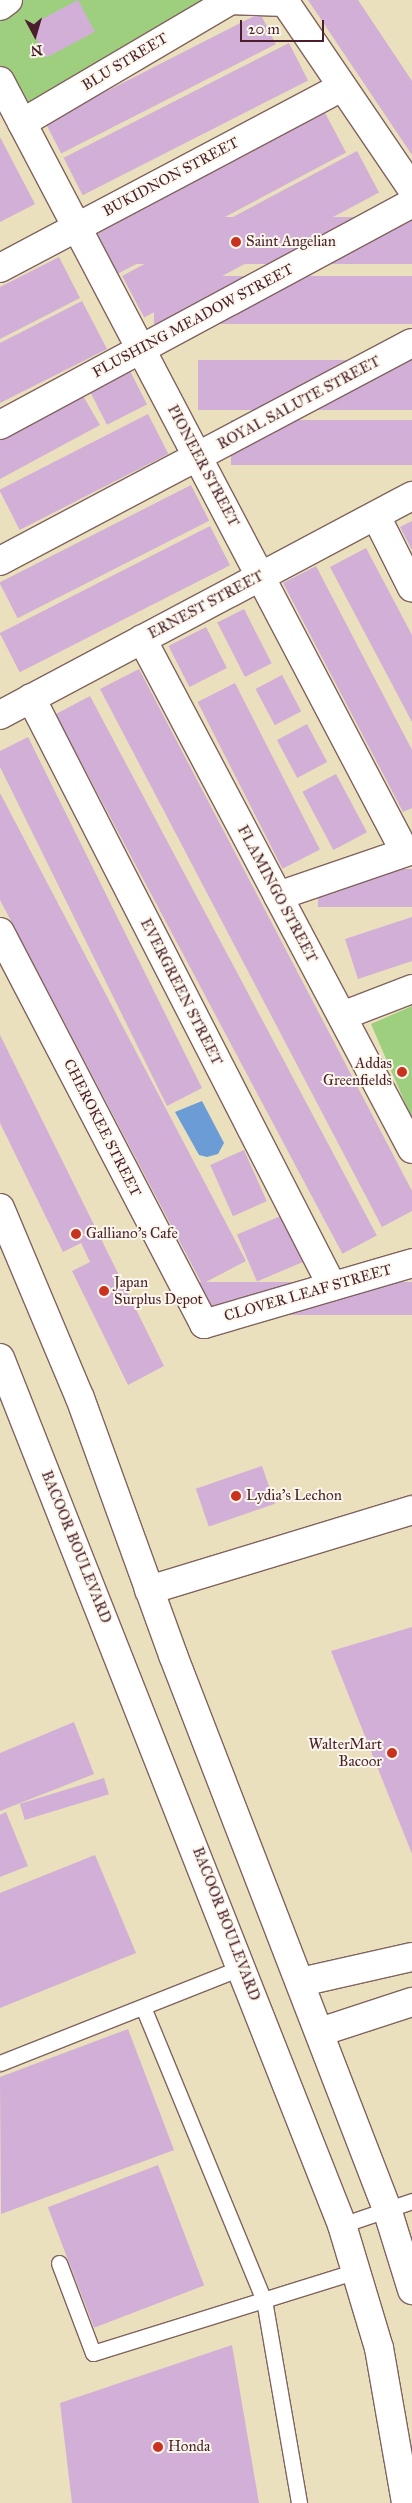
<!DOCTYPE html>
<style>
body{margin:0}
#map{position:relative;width:412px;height:2503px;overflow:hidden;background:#eae0bd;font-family:"IM FELL Great Primer",serif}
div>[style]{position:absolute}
.green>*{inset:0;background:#9dcf7f}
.water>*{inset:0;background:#6b9cd5}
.building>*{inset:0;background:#d2afd7;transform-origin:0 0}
.roads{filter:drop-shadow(1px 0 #82635e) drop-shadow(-1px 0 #82635e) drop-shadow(0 1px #82635e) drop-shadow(0 -1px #82635e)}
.lane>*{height:15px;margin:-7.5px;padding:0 7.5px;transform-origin:7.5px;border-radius:7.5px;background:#fff}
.street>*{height:28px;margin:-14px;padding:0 14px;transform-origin:14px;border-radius:14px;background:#fff}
.primary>*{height:28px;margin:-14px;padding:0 14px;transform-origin:14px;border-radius:14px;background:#fff}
.dots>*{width:14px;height:14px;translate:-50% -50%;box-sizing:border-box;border:2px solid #fbf7ec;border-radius:50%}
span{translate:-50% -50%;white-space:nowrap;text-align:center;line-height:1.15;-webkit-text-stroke:4px #fbf7ec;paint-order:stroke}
.street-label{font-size:15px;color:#4a1f2b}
.poi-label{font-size:15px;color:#4a1f2b}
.left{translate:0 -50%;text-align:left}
.right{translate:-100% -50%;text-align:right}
.north{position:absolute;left:10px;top:10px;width:50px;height:50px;-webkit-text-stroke:4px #fbf7ec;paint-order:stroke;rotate:174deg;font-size:14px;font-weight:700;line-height:20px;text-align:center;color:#4a1f2b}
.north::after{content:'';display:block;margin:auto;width:18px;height:22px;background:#4a1f2b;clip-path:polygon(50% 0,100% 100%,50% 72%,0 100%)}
.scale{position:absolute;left:240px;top:20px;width:84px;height:22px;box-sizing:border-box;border:2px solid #4a1f2b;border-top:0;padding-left:6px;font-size:15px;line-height:18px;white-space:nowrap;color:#4a1f2b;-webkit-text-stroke:4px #fbf7ec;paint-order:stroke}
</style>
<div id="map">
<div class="green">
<i style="clip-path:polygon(8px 0,227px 0,22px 123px,0 81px,0 6px)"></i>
<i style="clip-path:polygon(412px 1006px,412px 1119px,371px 1024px)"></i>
</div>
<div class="water">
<i style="clip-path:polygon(202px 1101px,224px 1143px,218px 1154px,207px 1157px,199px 1155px,175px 1112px)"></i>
</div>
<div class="building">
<i style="left:78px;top:0;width:36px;height:55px;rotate:62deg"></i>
<i style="clip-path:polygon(308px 0,358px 0,412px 81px,412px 155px)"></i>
<i style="left:260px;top:13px;width:35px;height:241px;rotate:63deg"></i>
<i style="left:289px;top:43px;width:42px;height:253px;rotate:63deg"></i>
<i style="left:324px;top:111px;width:47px;height:258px;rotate:62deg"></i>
<i style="clip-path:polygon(0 137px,35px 204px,0 222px)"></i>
<i style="left:357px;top:151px;width:47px;height:266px;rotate:62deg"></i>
<i style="left:412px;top:217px;width:47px;height:284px;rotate:90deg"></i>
<i style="clip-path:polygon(59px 257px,80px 298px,0 339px,0 287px)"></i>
<i style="left:412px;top:276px;width:48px;height:258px;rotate:90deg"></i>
<i style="clip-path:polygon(82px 301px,107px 349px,0 403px,0 343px)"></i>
<i style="left:412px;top:360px;width:50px;height:214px;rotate:90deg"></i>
<i style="left:128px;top:367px;width:42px;height:45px;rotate:63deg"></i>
<i style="clip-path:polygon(82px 394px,100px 425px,0 479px,0 438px)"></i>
<i style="left:148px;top:414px;width:45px;height:167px;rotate:63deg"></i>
<i style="left:412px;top:420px;width:45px;height:181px;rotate:90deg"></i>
<i style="left:191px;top:485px;width:40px;height:215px;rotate:63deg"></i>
<i style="clip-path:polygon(412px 521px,412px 550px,400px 527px)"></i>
<i style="left:210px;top:526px;width:44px;height:236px;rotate:63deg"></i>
<i style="clip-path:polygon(366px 548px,412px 635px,412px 722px,330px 567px)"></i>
<i style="clip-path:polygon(316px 566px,412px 750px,412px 808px,403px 812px,283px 583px)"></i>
<i style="left:244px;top:609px;width:61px;height:30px;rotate:63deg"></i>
<i style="left:206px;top:627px;width:46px;height:42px;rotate:63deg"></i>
<i style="clip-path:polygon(139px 669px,412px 1191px,412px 1211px,382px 1227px,100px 689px)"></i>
<i style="left:282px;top:675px;width:41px;height:30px;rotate:62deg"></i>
<i style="left:235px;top:683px;width:187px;height:42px;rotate:63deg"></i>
<i style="left:90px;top:696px;width:611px;height:39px;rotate:62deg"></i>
<i style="left:307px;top:724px;width:43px;height:34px;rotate:62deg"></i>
<i style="clip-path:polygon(28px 737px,202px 1088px,167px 1106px,0 767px,0 751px)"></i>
<i style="left:336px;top:774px;width:66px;height:38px;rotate:62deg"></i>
<i style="clip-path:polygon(0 793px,246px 1261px,202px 1284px,0 900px)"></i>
<i style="left:412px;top:869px;width:38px;height:94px;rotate:90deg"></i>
<i style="clip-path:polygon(412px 917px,412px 961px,358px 979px,345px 939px)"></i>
<i style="clip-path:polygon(0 1035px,164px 1366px,128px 1385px,72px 1271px,90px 1262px,81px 1243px,63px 1252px,0 1123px)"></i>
<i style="left:244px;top:1150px;width:56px;height:37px;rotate:66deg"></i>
<i style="left:283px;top:1215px;width:51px;height:50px;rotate:67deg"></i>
<i style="left:412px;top:1282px;width:33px;height:220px;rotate:90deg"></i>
<i style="left:262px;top:1466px;width:40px;height:70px;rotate:71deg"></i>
<i style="clip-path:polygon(412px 1627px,412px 1854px,331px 1651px)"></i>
<i style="clip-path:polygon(74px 1722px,94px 1774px,0 1811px,0 1753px)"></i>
<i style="left:104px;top:1778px;width:17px;height:88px;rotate:73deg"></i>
<i style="clip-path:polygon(6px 1812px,28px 1866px,0 1877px,0 1815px)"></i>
<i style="clip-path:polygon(95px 1855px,136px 1953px,0 2008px,0 1893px)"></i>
<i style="clip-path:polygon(128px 2029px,174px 2150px,1px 2214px,0 2077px)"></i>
<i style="left:158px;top:2165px;width:129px;height:118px;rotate:69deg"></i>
<i style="clip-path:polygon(232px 2345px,259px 2503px,72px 2503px,60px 2403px)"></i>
</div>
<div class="roads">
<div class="lane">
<i style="left:143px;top:2007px;width:317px;rotate:67.6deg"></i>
<i style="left:264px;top:2300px;width:206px;rotate:80.2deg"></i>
<i style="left:0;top:2063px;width:261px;rotate:-21.6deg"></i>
<i style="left:342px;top:2225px;width:74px;rotate:-18.9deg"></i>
<i style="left:59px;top:2263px;width:96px;rotate:69.3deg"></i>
<i style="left:93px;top:2353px;width:275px;rotate:-17.3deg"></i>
</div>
<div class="street">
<i style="left:227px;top:0;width:58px;rotate:2deg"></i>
<i style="left:285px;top:2px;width:226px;rotate:55.8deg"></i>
<i style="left:0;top:6px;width:10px;rotate:-37deg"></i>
<i style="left:0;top:81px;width:871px;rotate:62.29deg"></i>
<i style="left:22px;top:123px;width:240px;rotate:-30.5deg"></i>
<i style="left:0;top:268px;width:387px;rotate:-27.9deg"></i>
<i style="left:0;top:425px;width:468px;rotate:-28.3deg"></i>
<i style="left:376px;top:516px;width:80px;rotate:63.4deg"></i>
<i style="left:0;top:561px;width:466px;rotate:-27.9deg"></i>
<i style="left:142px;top:639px;width:577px;rotate:62.1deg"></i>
<i style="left:31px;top:698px;width:661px;rotate:62.89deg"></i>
<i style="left:0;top:715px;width:467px;rotate:-28deg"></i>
<i style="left:278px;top:896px;width:142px;rotate:-18.9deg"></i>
<i style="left:0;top:932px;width:442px;rotate:62.5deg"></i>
<i style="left:204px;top:1324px;width:217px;rotate:-16.3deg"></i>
<i style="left:342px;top:1016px;width:75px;rotate:-21.1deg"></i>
<i style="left:149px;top:1590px;width:275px;rotate:-16.9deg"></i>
<i style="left:301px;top:1982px;width:114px;rotate:-12.7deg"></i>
<i style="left:320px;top:2032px;width:97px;rotate:-18.1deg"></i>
</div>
<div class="primary">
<i style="left:0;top:1208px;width:206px;rotate:67.2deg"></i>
<i style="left:80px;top:1398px;width:273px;rotate:70.1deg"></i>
<i style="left:173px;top:1655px;width:594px;rotate:68.88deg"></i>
<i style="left:387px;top:2209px;width:85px;rotate:72.8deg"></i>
<i style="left:0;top:1358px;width:932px;rotate:68.47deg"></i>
<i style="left:342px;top:2225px;width:128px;rotate:73.3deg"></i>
<i style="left:379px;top:2348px;width:157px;rotate:80.1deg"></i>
</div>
</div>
<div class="dots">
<i style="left:236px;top:242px;background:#c8321e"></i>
<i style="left:402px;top:1072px;background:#c8321e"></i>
<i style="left:76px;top:1234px;background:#c8321e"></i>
<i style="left:104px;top:1291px;background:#c8321e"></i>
<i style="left:236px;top:1496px;background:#c8321e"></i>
<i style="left:392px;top:1753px;background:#c8321e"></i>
<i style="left:158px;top:2447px;background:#c8321e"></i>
</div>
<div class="street-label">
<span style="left:125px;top:62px;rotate:-31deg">BLU STREET</span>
<span style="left:171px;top:177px;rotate:-28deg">BUKIDNON STREET</span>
<span style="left:193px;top:321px;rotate:-28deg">FLUSHING MEADOW STREET</span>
<span style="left:299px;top:403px;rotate:-28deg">ROYAL SALUTE STREET</span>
<span style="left:203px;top:466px;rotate:62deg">PIONEER STREET</span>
<span style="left:206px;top:605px;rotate:-28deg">ERNEST STREET</span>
<span style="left:277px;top:894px;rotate:62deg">FLAMINGO STREET</span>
<span style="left:181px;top:992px;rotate:63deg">EVERGREEN STREET</span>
<span style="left:102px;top:1128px;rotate:63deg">CHEROKEE STREET</span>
<span style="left:308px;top:1293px;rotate:-16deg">CLOVER LEAF STREET</span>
<span style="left:76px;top:1547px;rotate:68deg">BACOOR BOULEVARD</span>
<span style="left:226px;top:1924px;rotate:69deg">BACOOR BOULEVARD</span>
</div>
<div class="poi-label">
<span class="left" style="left:246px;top:242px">Saint Angelian</span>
<span class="right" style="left:392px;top:1072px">Addas<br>Greenfields</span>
<span class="left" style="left:86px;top:1234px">Galliano's Cafe</span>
<span class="left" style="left:114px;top:1291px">Japan<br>Surplus Depot</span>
<span class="left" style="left:246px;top:1496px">Lydia's Lechon</span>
<span class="right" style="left:382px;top:1753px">WalterMart<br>Bacoor</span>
<span class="left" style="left:168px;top:2447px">Honda</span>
</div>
<div class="north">N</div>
<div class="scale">20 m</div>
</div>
